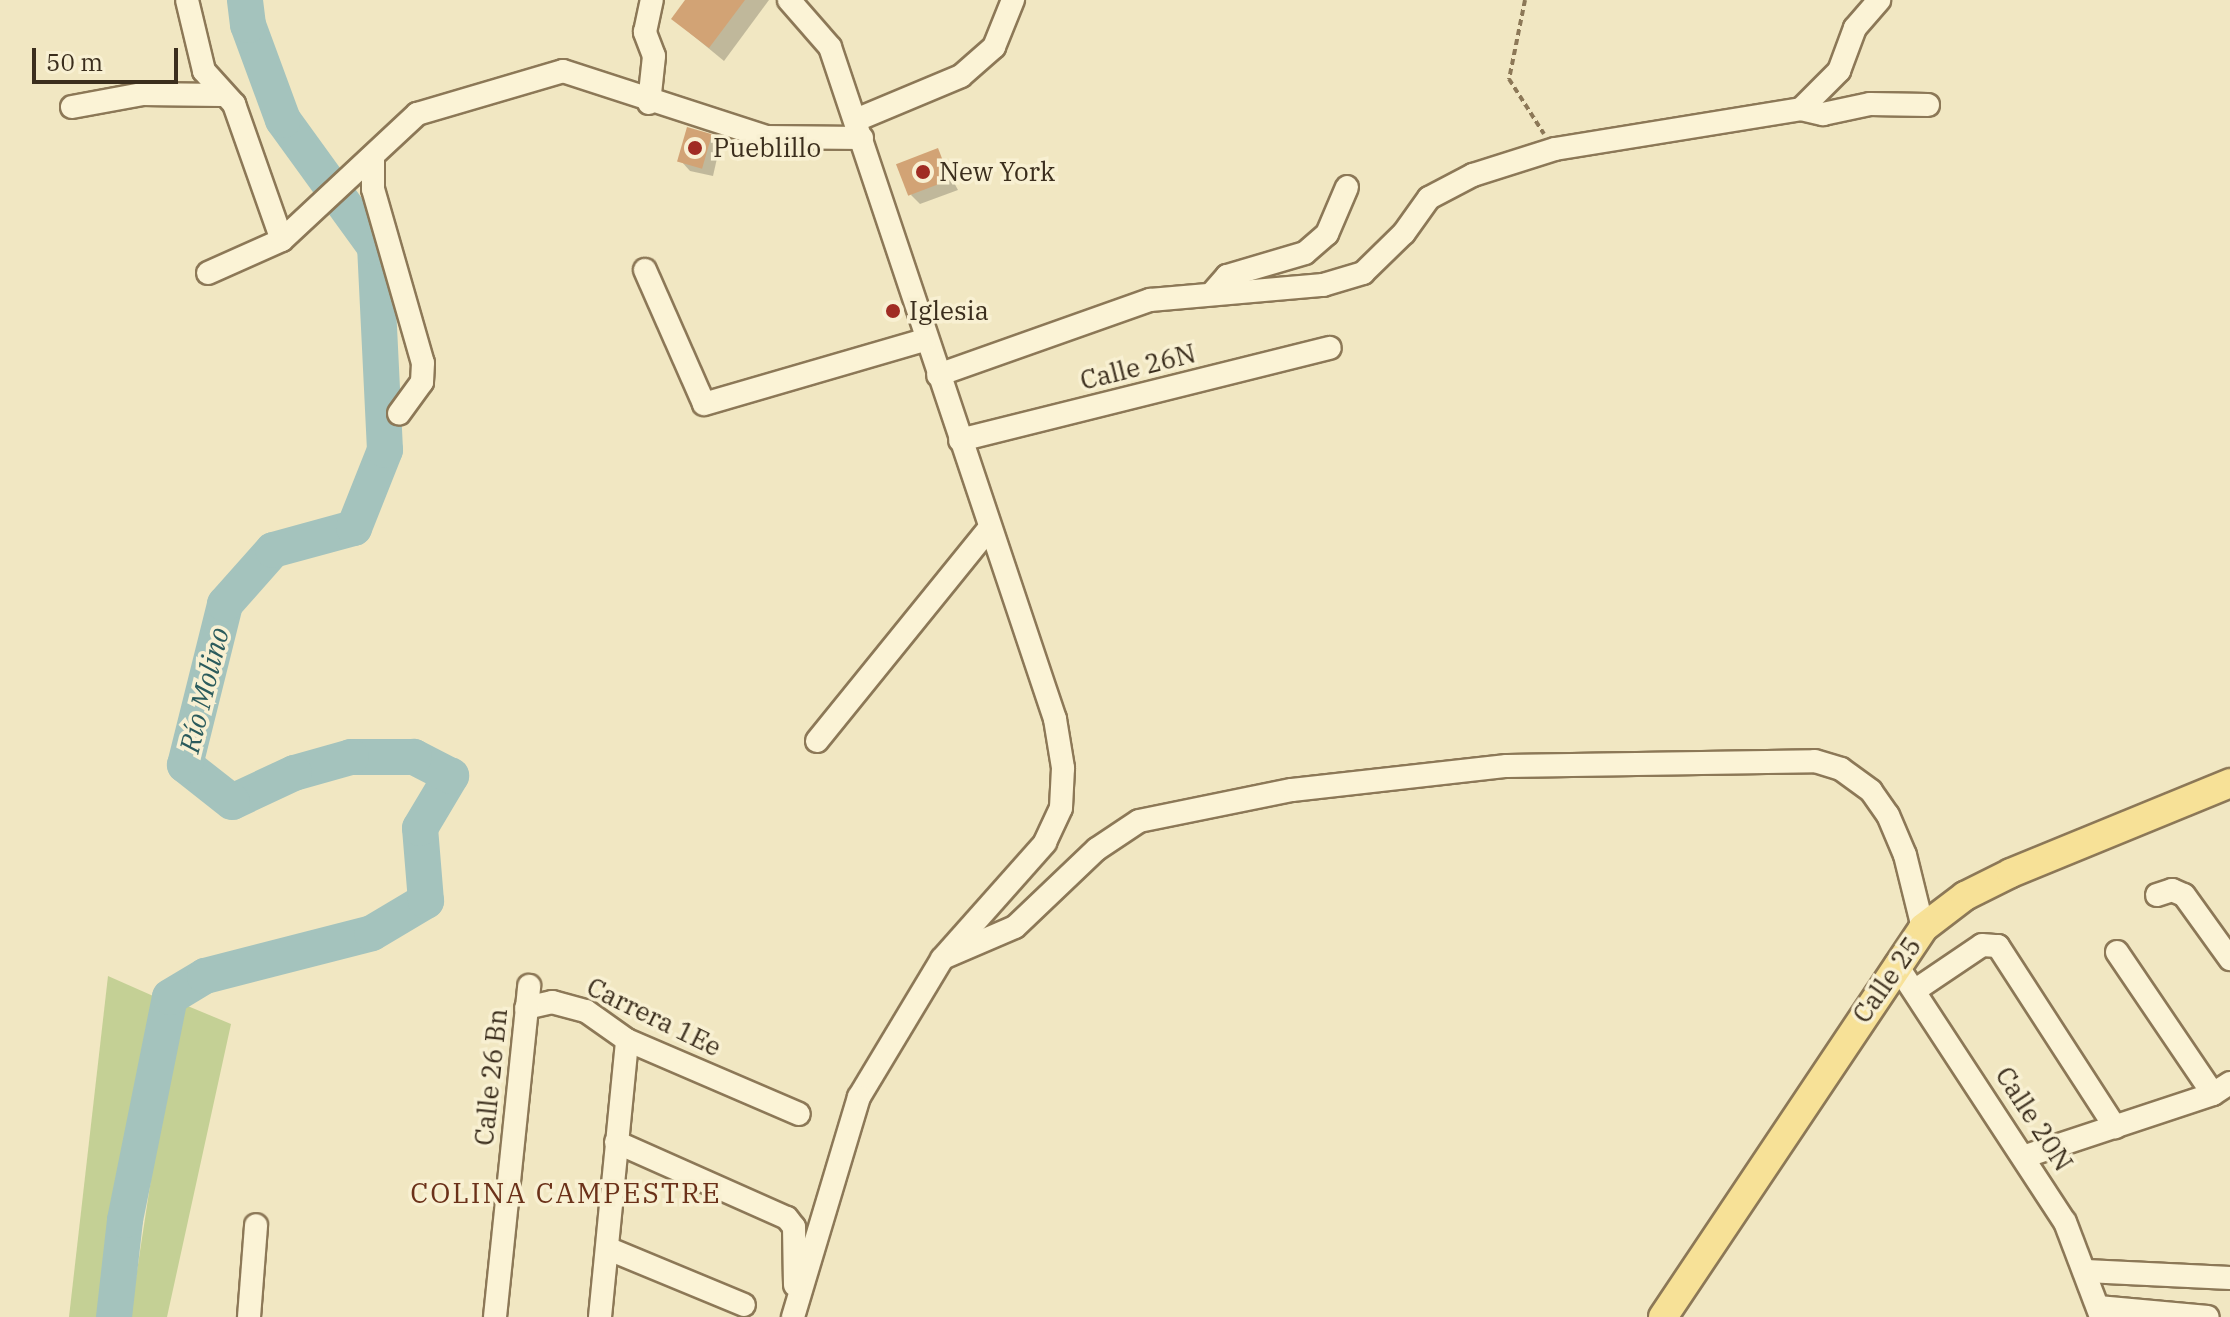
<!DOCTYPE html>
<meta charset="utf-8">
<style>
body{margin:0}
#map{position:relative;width:2230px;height:1317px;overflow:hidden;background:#f1e7c2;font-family:"IBM Plex Serif",serif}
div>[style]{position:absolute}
.green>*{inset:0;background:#c4d095}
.shadow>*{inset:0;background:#0003}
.river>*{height:36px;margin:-18px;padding:0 18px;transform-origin:18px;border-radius:18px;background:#a4c3bd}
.building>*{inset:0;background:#d2a375;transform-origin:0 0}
.path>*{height:4px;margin-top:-2px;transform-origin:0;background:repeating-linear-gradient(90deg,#8c7857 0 6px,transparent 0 10px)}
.roads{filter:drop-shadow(2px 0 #8c7857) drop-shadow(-2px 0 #8c7857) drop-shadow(0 2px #8c7857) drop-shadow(0 -2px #8c7857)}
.minor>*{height:22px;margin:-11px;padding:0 11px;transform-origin:11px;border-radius:11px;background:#fbf3d6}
.major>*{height:28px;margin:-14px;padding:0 14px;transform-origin:14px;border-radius:14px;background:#f7e197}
.dots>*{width:22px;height:22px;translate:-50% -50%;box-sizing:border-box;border:4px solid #f8f0d2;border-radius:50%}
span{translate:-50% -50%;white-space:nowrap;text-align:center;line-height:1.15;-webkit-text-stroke:7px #f8f0d2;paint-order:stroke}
.poi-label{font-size:26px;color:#3b2e1d}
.left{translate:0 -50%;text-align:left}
.street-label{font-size:26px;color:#3b2e1d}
.water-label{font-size:28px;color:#2b5b5c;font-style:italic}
.neighbourhood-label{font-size:28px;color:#6b3119;letter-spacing:2px}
.scale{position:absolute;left:32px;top:48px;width:146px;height:36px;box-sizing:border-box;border:4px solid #3b2e1d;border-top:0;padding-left:10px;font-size:24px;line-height:28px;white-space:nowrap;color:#3b2e1d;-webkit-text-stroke:6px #f8f0d2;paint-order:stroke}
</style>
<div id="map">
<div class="green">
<i style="clip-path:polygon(108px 976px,160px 999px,103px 1317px,69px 1317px)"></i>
<i style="clip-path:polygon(178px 1002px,231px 1024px,167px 1317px,130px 1317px)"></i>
</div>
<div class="shadow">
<i style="clip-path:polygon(687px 0,769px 0,724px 61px,673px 19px)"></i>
<i style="clip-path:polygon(711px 136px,720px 145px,713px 176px,690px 171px,681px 161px)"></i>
<i style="clip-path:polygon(937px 151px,958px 190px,920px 204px,911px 195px)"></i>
</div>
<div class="river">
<i style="left:114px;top:1317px;width:98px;rotate:-83.5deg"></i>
<i style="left:125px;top:1220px;width:227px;rotate:-78.6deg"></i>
<i style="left:170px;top:997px;width:41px;rotate:-31deg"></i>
<i style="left:205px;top:976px;width:172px;rotate:-14.4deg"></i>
<i style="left:372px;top:933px;width:63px;rotate:-30.7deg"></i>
<i style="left:426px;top:901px;width:73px;rotate:-94.7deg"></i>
<i style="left:420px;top:828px;width:61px;rotate:-59.2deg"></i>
<i style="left:451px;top:776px;width:42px;rotate:-152.8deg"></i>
<i style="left:414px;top:757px;width:63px;rotate:180deg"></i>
<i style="left:351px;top:757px;width:59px;rotate:164.3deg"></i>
<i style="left:294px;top:773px;width:68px;rotate:154.9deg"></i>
<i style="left:232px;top:802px;width:60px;rotate:-141.8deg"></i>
<i style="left:185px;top:765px;width:166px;rotate:-76deg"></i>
<i style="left:225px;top:604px;width:72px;rotate:-48.4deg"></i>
<i style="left:273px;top:550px;width:84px;rotate:-15.2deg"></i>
<i style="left:354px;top:528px;width:84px;rotate:-68.3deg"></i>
<i style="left:385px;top:450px;width:203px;rotate:-92.8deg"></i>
<i style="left:375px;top:247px;width:157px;rotate:-125.9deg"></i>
<i style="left:283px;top:120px;width:101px;rotate:-110.2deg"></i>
<i style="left:248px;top:25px;width:25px;rotate:-97deg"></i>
</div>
<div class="building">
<i style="clip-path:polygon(685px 0,745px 0,709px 48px,671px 19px)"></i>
<i style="left:687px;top:127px;width:26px;height:36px;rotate:16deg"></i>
<i style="left:938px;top:148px;width:34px;height:45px;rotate:69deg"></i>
</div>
<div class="path">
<i style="left:1525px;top:0;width:81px;rotate:101.4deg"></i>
<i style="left:1509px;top:79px;width:65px;rotate:57.5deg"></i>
</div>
<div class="roads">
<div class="minor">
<i style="left:187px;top:0;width:73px;rotate:76.5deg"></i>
<i style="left:204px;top:71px;width:45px;rotate:47.7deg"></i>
<i style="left:234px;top:104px;width:144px;rotate:70.6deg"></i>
<i style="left:789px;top:0;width:62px;rotate:48.9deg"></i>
<i style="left:830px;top:47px;width:709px;rotate:71.49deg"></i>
<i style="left:1055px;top:719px;width:50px;rotate:80.7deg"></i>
<i style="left:1063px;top:768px;width:40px;rotate:92.9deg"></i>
<i style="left:1061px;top:808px;width:38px;rotate:115deg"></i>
<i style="left:1045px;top:843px;width:155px;rotate:131.6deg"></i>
<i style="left:942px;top:959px;width:161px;rotate:121deg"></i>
<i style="left:859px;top:1097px;width:230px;rotate:106.7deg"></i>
<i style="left:649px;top:103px;width:47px;rotate:-83.9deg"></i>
<i style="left:654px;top:56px;width:26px;rotate:-111deg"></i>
<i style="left:645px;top:32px;width:33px;rotate:-78deg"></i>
<i style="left:72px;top:107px;width:71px;rotate:-10.5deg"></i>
<i style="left:142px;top:94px;width:79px;rotate:0.7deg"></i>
<i style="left:1801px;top:109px;width:23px;rotate:13deg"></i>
<i style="left:1823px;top:114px;width:48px;rotate:-12deg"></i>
<i style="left:1870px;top:104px;width:58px;rotate:1deg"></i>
<i style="left:856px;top:120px;width:114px;rotate:-22.7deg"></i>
<i style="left:961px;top:76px;width:44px;rotate:-41.3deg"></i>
<i style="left:994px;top:47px;width:51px;rotate:-68deg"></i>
<i style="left:373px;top:159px;width:30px;rotate:90deg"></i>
<i style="left:373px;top:189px;width:181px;rotate:74deg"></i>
<i style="left:423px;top:363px;width:19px;rotate:93deg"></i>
<i style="left:422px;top:382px;width:39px;rotate:126deg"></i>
<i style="left:645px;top:270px;width:146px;rotate:66.2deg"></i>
<i style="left:704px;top:404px;width:230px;rotate:-16.2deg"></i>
<i style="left:208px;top:273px;width:81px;rotate:-24deg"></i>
<i style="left:282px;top:240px;width:185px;rotate:-43deg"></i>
<i style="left:417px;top:114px;width:152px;rotate:-16.4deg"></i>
<i style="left:563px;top:71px;width:213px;rotate:18deg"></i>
<i style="left:766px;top:137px;width:96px;rotate:0.6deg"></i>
<i style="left:1214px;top:291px;width:20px;rotate:-49deg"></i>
<i style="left:1227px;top:276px;width:81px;rotate:-16.4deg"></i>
<i style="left:1305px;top:253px;width:29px;rotate:-41deg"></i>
<i style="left:1327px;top:234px;width:51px;rotate:-66.9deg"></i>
<i style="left:938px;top:375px;width:225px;rotate:-19.5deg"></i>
<i style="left:1150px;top:300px;width:174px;rotate:-5deg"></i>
<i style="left:1323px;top:285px;width:42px;rotate:-16.7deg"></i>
<i style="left:1363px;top:273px;width:57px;rotate:-44.3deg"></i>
<i style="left:1404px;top:233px;width:43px;rotate:-54.5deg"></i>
<i style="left:1429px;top:198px;width:50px;rotate:-27.6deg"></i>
<i style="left:1473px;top:175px;width:86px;rotate:-17.6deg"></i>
<i style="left:1555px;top:149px;width:249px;rotate:-9.2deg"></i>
<i style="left:1801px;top:109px;width:54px;rotate:-45deg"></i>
<i style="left:1839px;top:71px;width:46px;rotate:-69.6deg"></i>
<i style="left:1855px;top:28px;width:37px;rotate:-49deg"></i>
<i style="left:960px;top:440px;width:381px;rotate:-14deg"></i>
<i style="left:817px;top:741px;width:272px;rotate:-51deg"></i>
<i style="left:2157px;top:895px;width:16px;rotate:-18deg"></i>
<i style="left:2172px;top:890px;width:13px;rotate:23deg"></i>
<i style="left:2184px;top:895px;width:79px;rotate:54.3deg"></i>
<i style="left:2117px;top:952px;width:171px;rotate:55.9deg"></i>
<i style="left:943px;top:958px;width:78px;rotate:-23.3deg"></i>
<i style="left:1015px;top:927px;width:113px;rotate:-43.6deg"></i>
<i style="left:1097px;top:849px;width:50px;rotate:-33.7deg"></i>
<i style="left:1139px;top:821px;width:156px;rotate:-11.5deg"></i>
<i style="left:1292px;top:790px;width:216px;rotate:-6.4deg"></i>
<i style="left:1507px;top:766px;width:308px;rotate:-0.9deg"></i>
<i style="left:1815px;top:761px;width:27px;rotate:17deg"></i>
<i style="left:1841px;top:769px;width:37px;rotate:36deg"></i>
<i style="left:1871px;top:791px;width:29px;rotate:55deg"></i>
<i style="left:1888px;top:815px;width:43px;rotate:67deg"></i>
<i style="left:1905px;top:855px;width:75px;rotate:76.1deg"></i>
<i style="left:1896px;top:964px;width:308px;rotate:56.8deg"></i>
<i style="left:2065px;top:1222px;width:102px;rotate:69.2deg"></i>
<i style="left:1917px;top:989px;width:78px;rotate:-34.1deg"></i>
<i style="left:1982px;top:945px;width:16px;rotate:4deg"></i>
<i style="left:1998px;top:946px;width:216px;rotate:57.1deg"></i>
<i style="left:526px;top:1008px;width:27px;rotate:-13deg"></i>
<i style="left:552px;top:1002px;width:35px;rotate:15deg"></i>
<i style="left:586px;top:1011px;width:50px;rotate:35.3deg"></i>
<i style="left:627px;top:1040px;width:187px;rotate:23.3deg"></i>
<i style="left:616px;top:1142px;width:187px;rotate:24deg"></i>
<i style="left:787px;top:1218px;width:11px;rotate:52deg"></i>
<i style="left:794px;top:1227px;width:58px;rotate:89deg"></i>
<i style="left:2026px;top:1156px;width:197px;rotate:-18.3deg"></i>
<i style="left:2213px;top:1094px;width:20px;rotate:-33deg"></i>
<i style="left:609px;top:1249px;width:146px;rotate:22.5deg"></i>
<i style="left:2086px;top:1271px;width:144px;rotate:2.8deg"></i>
<i style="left:2098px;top:1307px;width:110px;rotate:5.2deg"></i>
<i style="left:249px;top:1317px;width:92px;rotate:-85.6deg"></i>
<i style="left:495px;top:1317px;width:333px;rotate:-84.1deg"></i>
<i style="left:600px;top:1317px;width:278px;rotate:-84.4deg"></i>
</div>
<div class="major">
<i style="left:1663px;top:1317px;width:468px;rotate:-56.2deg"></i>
<i style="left:1923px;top:928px;width:53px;rotate:-37.3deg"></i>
<i style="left:1965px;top:896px;width:51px;rotate:-26.6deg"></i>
<i style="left:2011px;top:873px;width:237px;rotate:-22.3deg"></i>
</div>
</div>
<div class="dots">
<i style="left:695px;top:148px;background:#a02c23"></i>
<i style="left:923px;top:172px;background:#a02c23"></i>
<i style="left:893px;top:311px;background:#a02c23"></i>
</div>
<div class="poi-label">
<span class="left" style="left:713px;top:148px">Pueblillo</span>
<span class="left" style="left:939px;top:172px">New York</span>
<span class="left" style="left:909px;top:311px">Iglesia</span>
</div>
<div class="street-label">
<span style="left:1138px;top:367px;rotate:-14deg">Calle 26N</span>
<span style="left:1887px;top:980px;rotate:-55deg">Calle 25</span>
<span style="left:654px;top:1017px;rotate:26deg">Carrera 1Ee</span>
<span style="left:491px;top:1077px;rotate:-84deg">Calle 26 Bn</span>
<span style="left:2034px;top:1119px;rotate:57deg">Calle 20N</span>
</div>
<div class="water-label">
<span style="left:204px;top:690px;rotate:-76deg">Río Molino</span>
</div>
<div class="neighbourhood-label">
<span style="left:566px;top:1193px">COLINA CAMPESTRE</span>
</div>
<div class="scale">50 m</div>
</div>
